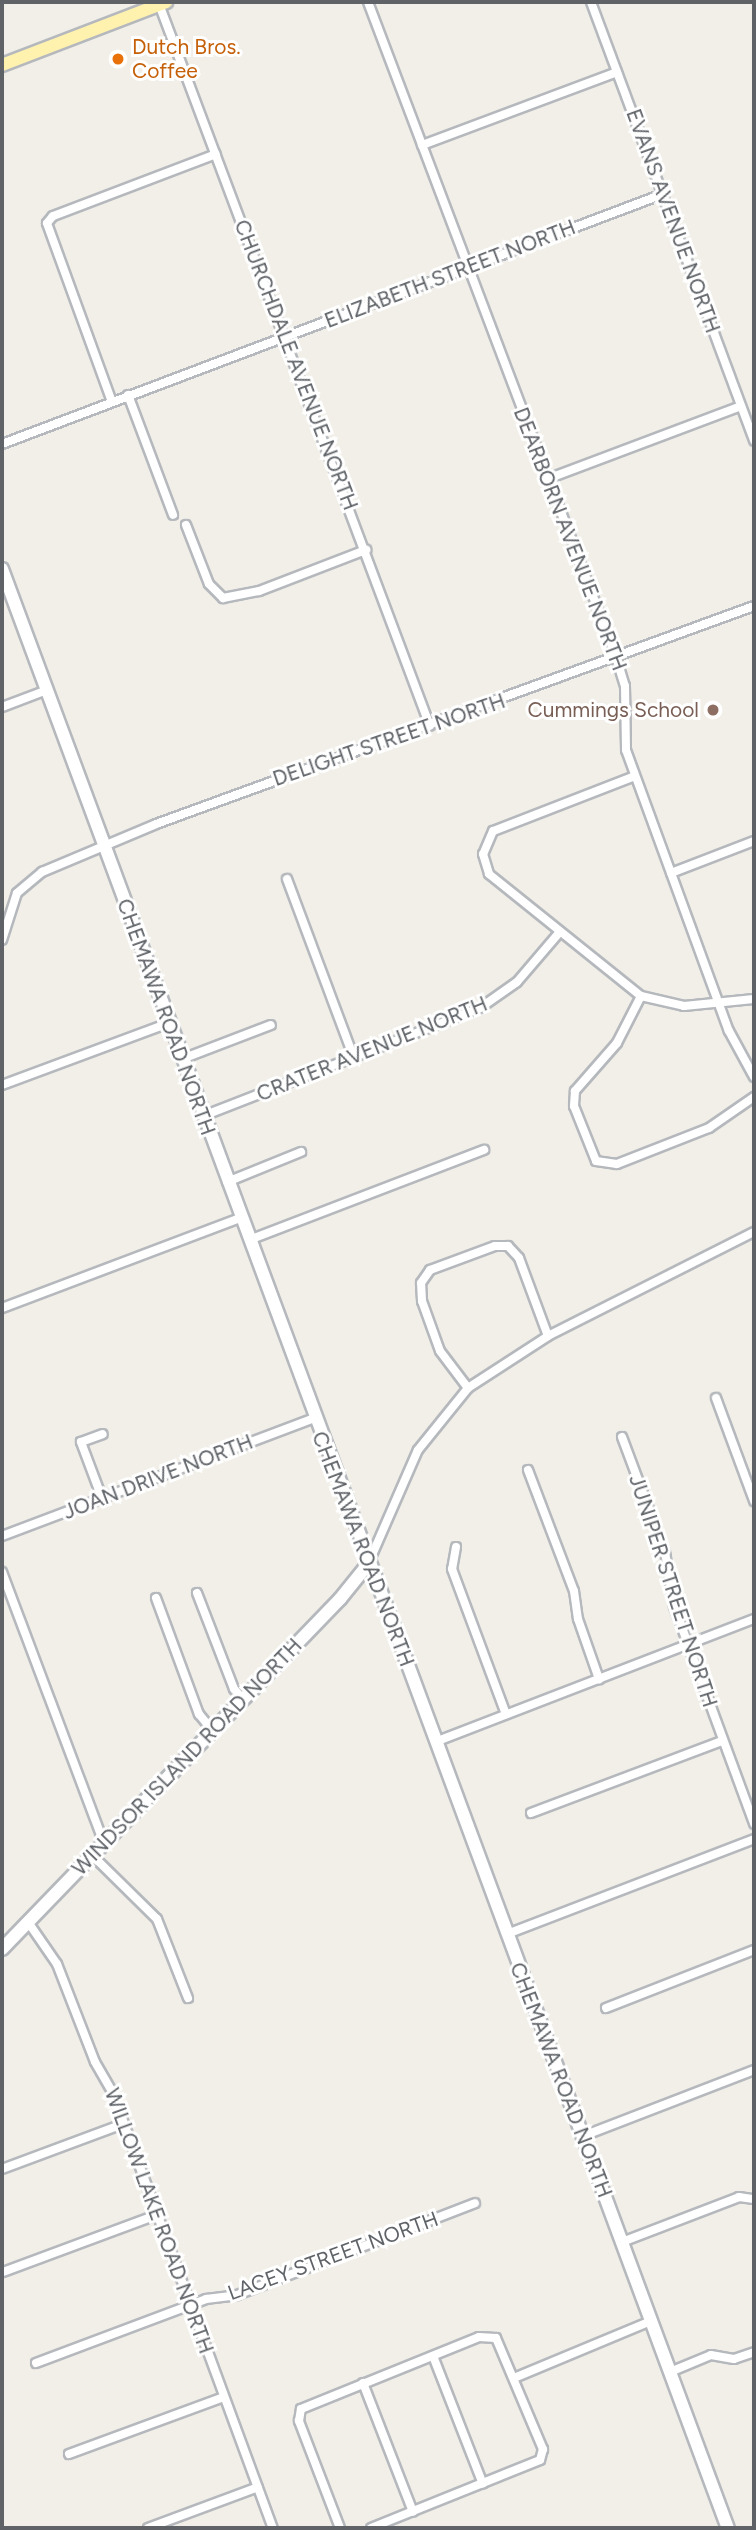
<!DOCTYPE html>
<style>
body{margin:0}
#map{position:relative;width:756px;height:2530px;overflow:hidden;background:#f1efe8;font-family:Figtree,sans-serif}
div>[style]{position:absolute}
.roads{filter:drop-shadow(2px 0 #b5b8bc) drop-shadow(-2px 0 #b5b8bc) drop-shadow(0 2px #b5b8bc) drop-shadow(0 -2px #b5b8bc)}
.street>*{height:8px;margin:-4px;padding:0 4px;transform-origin:4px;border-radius:4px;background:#fff}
.secondary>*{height:12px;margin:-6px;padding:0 6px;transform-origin:6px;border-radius:6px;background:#fff}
.primary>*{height:12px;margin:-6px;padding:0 6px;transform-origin:6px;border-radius:6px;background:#fff2af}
.dots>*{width:19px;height:19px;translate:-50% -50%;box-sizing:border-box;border:4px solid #fff;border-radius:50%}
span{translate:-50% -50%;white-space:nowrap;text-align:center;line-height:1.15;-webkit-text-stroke:6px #fff;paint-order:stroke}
.food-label{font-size:21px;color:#c56008}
.left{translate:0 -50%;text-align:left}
.street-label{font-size:21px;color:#5f6368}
.education-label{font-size:21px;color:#785e54}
.right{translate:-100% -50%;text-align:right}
.frame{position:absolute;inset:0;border:4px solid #5f6368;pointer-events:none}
</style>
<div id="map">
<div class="roads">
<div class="street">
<i style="left:368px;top:2px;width:700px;rotate:69.26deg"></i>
<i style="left:616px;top:657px;width:30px;rotate:73deg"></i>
<i style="left:625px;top:686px;width:64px;rotate:89.1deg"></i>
<i style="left:626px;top:750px;width:299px;rotate:69.9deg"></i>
<i style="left:729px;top:1031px;width:52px;rotate:61.5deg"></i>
<i style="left:591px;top:2px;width:468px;rotate:69.6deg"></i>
<i style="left:159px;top:4px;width:771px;rotate:69.43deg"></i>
<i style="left:422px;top:145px;width:208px;rotate:-20.5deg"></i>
<i style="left:128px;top:395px;width:128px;rotate:69.4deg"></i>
<i style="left:112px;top:402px;width:190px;rotate:-110deg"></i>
<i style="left:47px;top:223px;width:9px;rotate:-49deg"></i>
<i style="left:53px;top:216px;width:174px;rotate:-20.8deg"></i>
<i style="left:2px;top:444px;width:707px;rotate:-20.72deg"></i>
<i style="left:547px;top:479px;width:207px;rotate:-20.6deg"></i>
<i style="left:186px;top:525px;width:63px;rotate:68.7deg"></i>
<i style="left:209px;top:584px;width:20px;rotate:45deg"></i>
<i style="left:223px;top:598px;width:37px;rotate:-11deg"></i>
<i style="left:259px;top:591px;width:115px;rotate:-21deg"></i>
<i style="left:2px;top:707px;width:48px;rotate:-20.7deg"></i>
<i style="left:635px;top:776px;width:152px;rotate:158.8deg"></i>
<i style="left:493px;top:831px;width:25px;rotate:113deg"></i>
<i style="left:483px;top:854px;width:21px;rotate:73deg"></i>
<i style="left:489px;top:874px;width:195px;rotate:38.8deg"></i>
<i style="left:641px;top:996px;width:44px;rotate:13.1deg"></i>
<i style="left:684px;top:1006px;width:70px;rotate:-5.7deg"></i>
<i style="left:671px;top:873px;width:89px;rotate:-21.1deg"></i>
<i style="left:287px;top:879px;width:191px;rotate:69.5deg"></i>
<i style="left:2px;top:940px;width:49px;rotate:-72.3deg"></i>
<i style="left:17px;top:893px;width:33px;rotate:-40deg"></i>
<i style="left:42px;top:872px;width:124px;rotate:-22.8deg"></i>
<i style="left:156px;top:824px;width:636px;rotate:-20.03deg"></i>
<i style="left:641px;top:996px;width:53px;rotate:117.1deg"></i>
<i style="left:617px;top:1043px;width:64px;rotate:131.2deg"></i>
<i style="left:575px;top:1091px;width:15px;rotate:94deg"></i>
<i style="left:574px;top:1106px;width:59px;rotate:68.2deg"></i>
<i style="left:596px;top:1161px;width:21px;rotate:8deg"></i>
<i style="left:617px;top:1164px;width:99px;rotate:-21.4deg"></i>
<i style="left:709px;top:1128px;width:55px;rotate:-34.6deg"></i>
<i style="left:182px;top:1059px;width:95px;rotate:-20.9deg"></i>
<i style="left:2px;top:1085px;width:178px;rotate:-20.4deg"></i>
<i style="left:203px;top:1116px;width:297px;rotate:-21.3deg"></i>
<i style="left:480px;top:1008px;width:45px;rotate:-35.1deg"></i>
<i style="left:517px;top:982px;width:63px;rotate:-49.5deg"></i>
<i style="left:227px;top:1182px;width:80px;rotate:-22.1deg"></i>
<i style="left:249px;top:1240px;width:252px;rotate:-21deg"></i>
<i style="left:2px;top:1308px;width:254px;rotate:-20.7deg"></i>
<i style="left:468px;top:1388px;width:46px;rotate:-127.1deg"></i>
<i style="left:440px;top:1351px;width:53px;rotate:-109.8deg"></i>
<i style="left:422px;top:1301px;width:18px;rotate:-93deg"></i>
<i style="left:421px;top:1283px;width:16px;rotate:-55deg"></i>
<i style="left:430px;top:1270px;width:69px;rotate:-20.3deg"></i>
<i style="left:495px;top:1246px;width:13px"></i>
<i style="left:508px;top:1246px;width:16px;rotate:47deg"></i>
<i style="left:519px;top:1258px;width:83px;rotate:69.6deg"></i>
<i style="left:716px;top:1398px;width:110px;rotate:69.7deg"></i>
<i style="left:622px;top:1437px;width:123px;rotate:69.5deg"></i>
<i style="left:665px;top:1552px;width:55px;rotate:80.5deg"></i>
<i style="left:674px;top:1606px;width:232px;rotate:69.8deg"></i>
<i style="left:528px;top:1470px;width:129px;rotate:69.2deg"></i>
<i style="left:574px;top:1591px;width:28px;rotate:82deg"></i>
<i style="left:578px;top:1619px;width:64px;rotate:70.7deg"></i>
<i style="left:102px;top:1498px;width:60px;rotate:-110.6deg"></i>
<i style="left:81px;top:1442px;width:23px;rotate:-20deg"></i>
<i style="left:2px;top:1536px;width:334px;rotate:-20.7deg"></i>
<i style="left:456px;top:1547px;width:22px;rotate:100deg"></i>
<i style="left:452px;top:1569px;width:155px;rotate:69.6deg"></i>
<i style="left:369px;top:1562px;width:122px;rotate:-66.4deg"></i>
<i style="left:418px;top:1450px;width:80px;rotate:-51.1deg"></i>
<i style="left:468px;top:1388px;width:95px;rotate:-33deg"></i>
<i style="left:548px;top:1336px;width:231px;rotate:-26.8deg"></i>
<i style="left:2px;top:1572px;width:290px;rotate:69.4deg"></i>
<i style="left:197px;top:1593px;width:103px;rotate:68.9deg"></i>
<i style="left:234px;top:1689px;width:13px;rotate:48deg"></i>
<i style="left:156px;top:1598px;width:124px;rotate:69.7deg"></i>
<i style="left:199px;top:1714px;width:22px;rotate:51deg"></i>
<i style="left:435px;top:1742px;width:342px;rotate:-21.1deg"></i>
<i style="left:531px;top:1813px;width:204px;rotate:-20.7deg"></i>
<i style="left:92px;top:1855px;width:91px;rotate:44.6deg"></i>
<i style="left:157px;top:1919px;width:85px;rotate:68.6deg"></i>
<i style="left:28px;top:1922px;width:51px;rotate:55.4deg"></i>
<i style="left:57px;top:1964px;width:105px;rotate:68.8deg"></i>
<i style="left:95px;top:2062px;width:34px;rotate:60deg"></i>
<i style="left:112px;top:2091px;width:466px;rotate:69.8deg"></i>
<i style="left:507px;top:1934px;width:265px;rotate:-21deg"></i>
<i style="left:606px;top:2008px;width:159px;rotate:-21.4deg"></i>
<i style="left:583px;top:2136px;width:183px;rotate:-21.1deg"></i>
<i style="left:2px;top:2169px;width:129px;rotate:-20.4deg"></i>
<i style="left:622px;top:2242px;width:125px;rotate:-21deg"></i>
<i style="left:739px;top:2197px;width:15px;rotate:8deg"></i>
<i style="left:3px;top:2272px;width:163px;rotate:-20.4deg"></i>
<i style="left:433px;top:2356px;width:137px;rotate:68.7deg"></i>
<i style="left:36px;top:2363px;width:182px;rotate:-20.6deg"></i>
<i style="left:206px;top:2299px;width:31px;rotate:-7deg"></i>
<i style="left:237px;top:2295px;width:255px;rotate:-21.1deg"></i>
<i style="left:670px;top:2372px;width:44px;rotate:-22.5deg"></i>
<i style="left:711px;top:2355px;width:23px;rotate:10deg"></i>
<i style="left:734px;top:2359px;width:21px;rotate:-19deg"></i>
<i style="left:514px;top:2378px;width:148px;rotate:-22.6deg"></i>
<i style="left:363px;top:2383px;width:138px;rotate:68.8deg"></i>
<i style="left:69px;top:2454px;width:165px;rotate:-20.2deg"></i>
<i style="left:148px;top:2528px;width:117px;rotate:-20.4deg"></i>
<i style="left:340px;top:2528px;width:115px;rotate:-111deg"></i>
<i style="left:299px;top:2421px;width:12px;rotate:-81deg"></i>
<i style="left:301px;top:2409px;width:192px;rotate:-22deg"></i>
<i style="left:479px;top:2337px;width:17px;rotate:3deg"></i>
<i style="left:496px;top:2338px;width:121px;rotate:67.1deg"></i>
<i style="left:543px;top:2449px;width:11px;rotate:105deg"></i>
<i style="left:540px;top:2460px;width:182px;rotate:158.1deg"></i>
</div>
<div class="secondary">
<i style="left:2px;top:569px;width:2089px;rotate:69.67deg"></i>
<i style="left:2px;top:1949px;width:487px;rotate:-46deg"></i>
<i style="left:340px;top:1599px;width:46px;rotate:-51.1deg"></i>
</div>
<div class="primary">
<i style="left:2px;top:65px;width:176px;rotate:-21deg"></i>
</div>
</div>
<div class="dots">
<i style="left:118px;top:59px;background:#e8710a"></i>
<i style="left:713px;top:710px;background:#8d6e63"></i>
</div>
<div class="food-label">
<span class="left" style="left:132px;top:59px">Dutch Bros.<br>Coffee</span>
</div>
<div class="street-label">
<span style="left:673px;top:221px;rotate:70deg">EVANS AVENUE NORTH</span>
<span style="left:450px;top:274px;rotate:-21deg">ELIZABETH STREET NORTH</span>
<span style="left:296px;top:365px;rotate:69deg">CHURCHDALE AVENUE NORTH</span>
<span style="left:570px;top:539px;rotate:69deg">DEARBORN AVENUE NORTH</span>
<span style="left:389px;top:740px;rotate:-19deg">DELIGHT STREET NORTH</span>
<span style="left:166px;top:1017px;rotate:70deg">CHEMAWA ROAD NORTH</span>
<span style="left:372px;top:1049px;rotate:-22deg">CRATER AVENUE NORTH</span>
<span style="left:158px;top:1477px;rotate:-21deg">JOAN DRIVE NORTH</span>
<span style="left:363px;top:1549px;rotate:69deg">CHEMAWA ROAD NORTH</span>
<span style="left:673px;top:1591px;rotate:72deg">JUNIPER STREET NORTH</span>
<span style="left:187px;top:1757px;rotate:-46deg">WINDSOR ISLAND ROAD NORTH</span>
<span style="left:561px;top:2080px;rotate:69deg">CHEMAWA ROAD NORTH</span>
<span style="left:159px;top:2221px;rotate:70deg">WILLOW LAKE ROAD NORTH</span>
<span style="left:333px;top:2256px;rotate:-20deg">LACEY STREET NORTH</span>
</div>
<div class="education-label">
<span class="right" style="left:699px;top:710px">Cummings School</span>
</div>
<div class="frame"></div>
</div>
